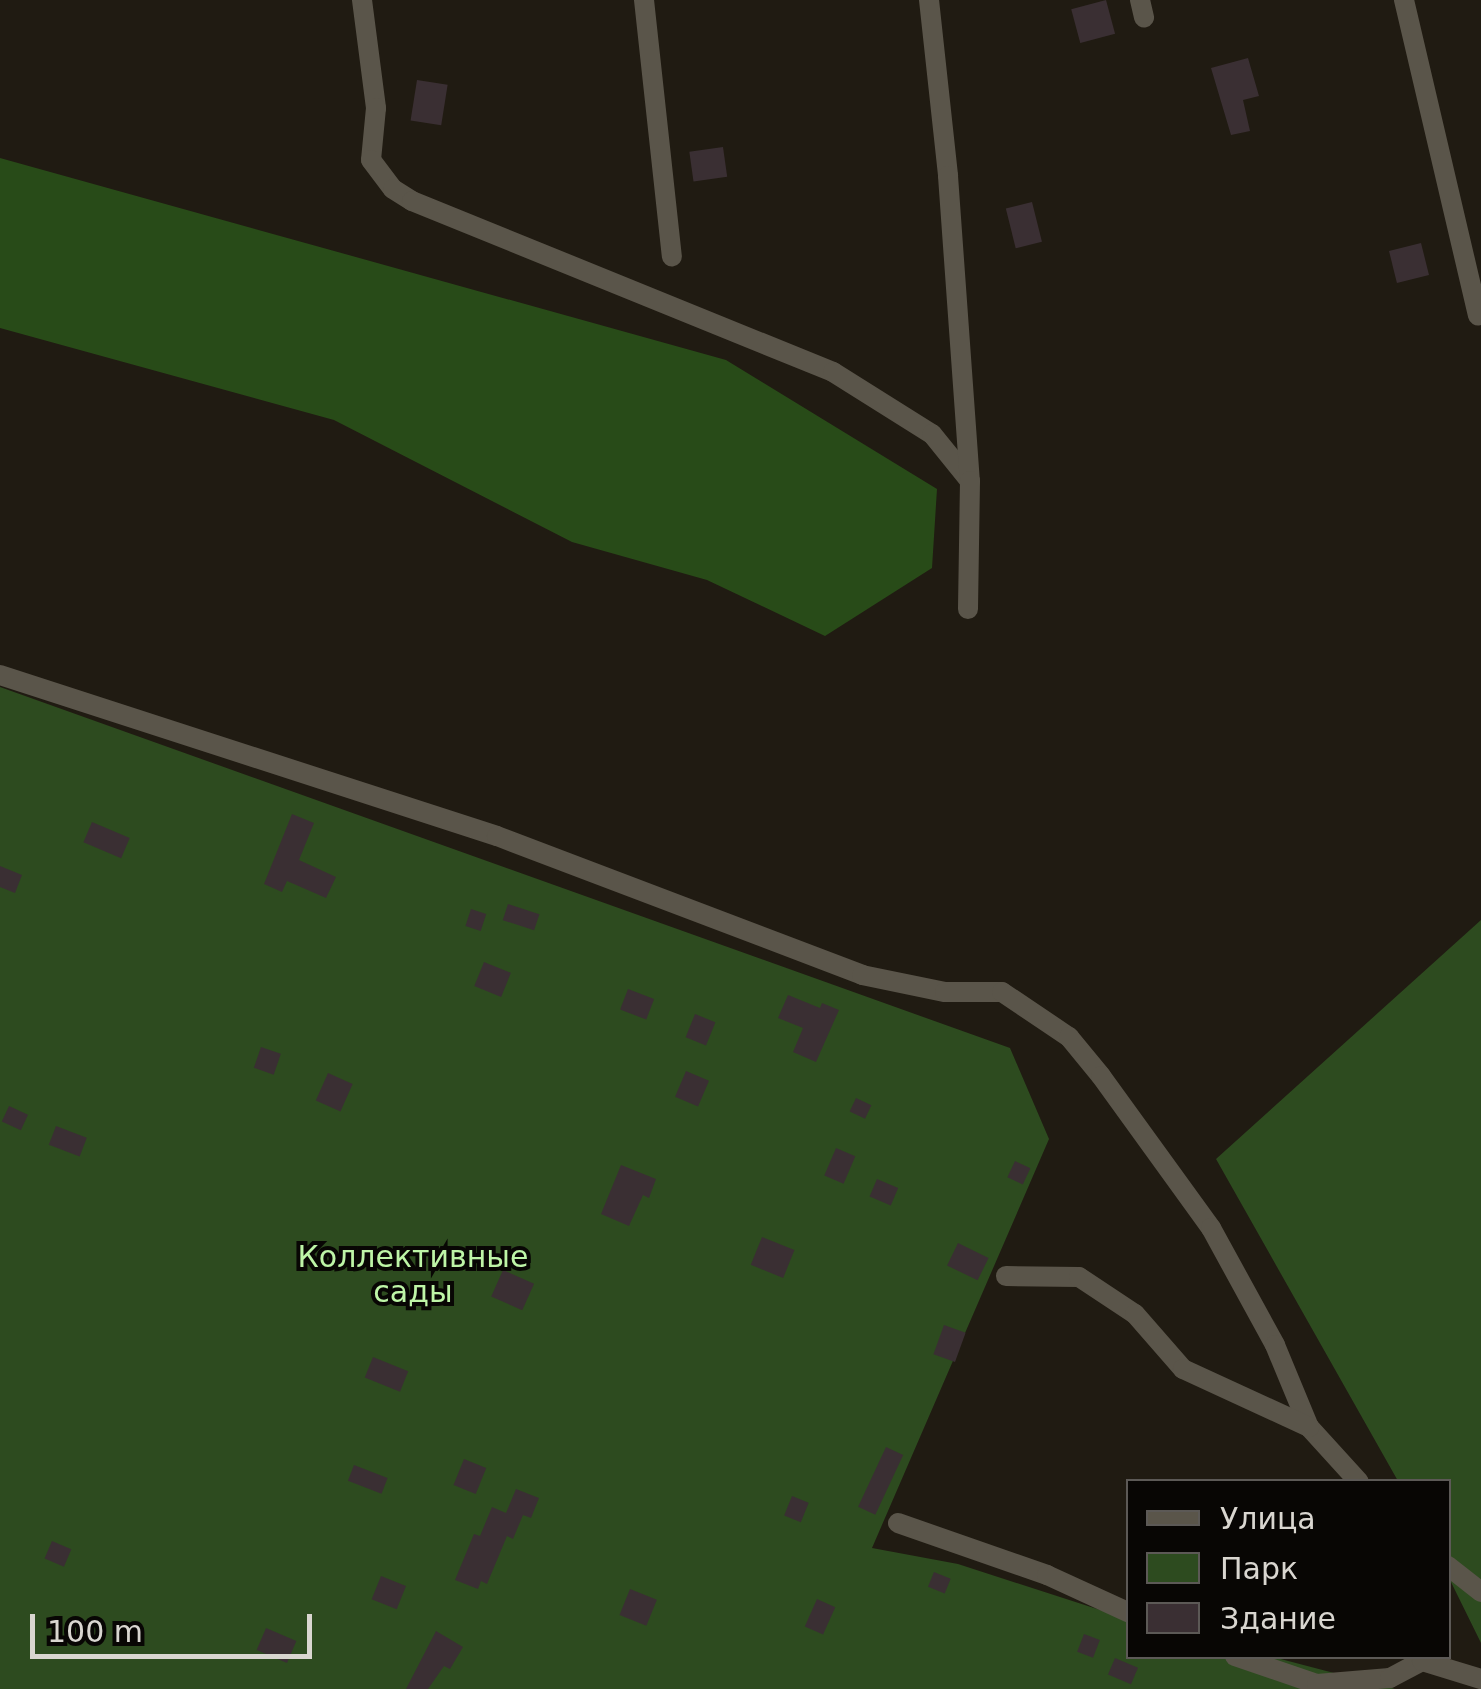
<!DOCTYPE html>
<meta charset="utf-8">
<style>
body{margin:0}
#map{position:relative;width:1481px;height:1689px;overflow:hidden;background:#201b12;font-family:"DejaVu Sans",sans-serif}
div>[style]{position:absolute}
.green>*{inset:0;background:#2d4b1f}
.forest>*{inset:0;background:#284b18}
.building>*{inset:0;background:#3a2f33;transform-origin:0 0}
.minor>*{height:20px;margin:-10px;padding:0 10px;transform-origin:10px;border-radius:10px;background:#5a554a}
span{translate:-50% -50%;white-space:nowrap;text-align:center;line-height:1.15;-webkit-text-stroke:8px #080604;paint-order:stroke}
.park-label{font-size:30px;color:#bef5a7}
.legend{position:absolute;left:1126px;top:1479px;width:325px;height:180px;box-sizing:border-box;background:#080604;border:2px solid #5c5956;margin:0;padding:12px 18px;list-style:none;font-size:30px;color:#d9d6d0}
.legend li{display:flex;align-items:center;gap:20px;height:50px}
.legend b{width:50px;border:2px solid #5c5956}
.scale{position:absolute;left:30px;top:1614px;width:282px;height:45px;box-sizing:border-box;border:5px solid #d9d6d0;border-top:0;padding-left:12px;font-size:30px;line-height:35px;white-space:nowrap;color:#d9d6d0;-webkit-text-stroke:8px #080604;paint-order:stroke}
</style>
<div id="map">
<div class="green">
<i style="clip-path:polygon(0 687px,1010px 1048px,1049px 1139px,872px 1548px,958px 1564px,1128px 1619px,1128px 1656px,1273px 1657px,1395px 1689px,0 1689px)"></i>
<i style="clip-path:polygon(1481px 920px,1481px 1643px,1449px 1578px,1448px 1482px,1398px 1481px,1216px 1159px)"></i>
</div>
<div class="forest">
<i style="clip-path:polygon(0 158px,726px 360px,937px 489px,932px 568px,825px 636px,707px 580px,572px 542px,334px 420px,0 328px)"></i>
</div>
<div class="building">
<i style="left:1106px;top:0;width:35px;height:36px;rotate:75deg"></i>
<i style="clip-path:polygon(1248px 58px,1259px 96px,1243px 100px,1250px 131px,1231px 135px,1211px 68px)"></i>
<i style="left:417px;top:80px;width:31px;height:41px;rotate:9deg"></i>
<i style="left:723px;top:147px;width:30px;height:34px;rotate:82deg"></i>
<i style="left:1032px;top:202px;width:41px;height:27px;rotate:76deg"></i>
<i style="left:1421px;top:243px;width:33px;height:33px;rotate:76deg"></i>
<i style="clip-path:polygon(292px 814px,314px 823px,299px 860px,336px 877px,326px 898px,287px 881px,282px 892px,264px 884px)"></i>
<i style="left:92px;top:822px;width:41px;height:22px;rotate:23deg"></i>
<i style="clip-path:polygon(0 866px,22px 875px,15px 893px,0 887px)"></i>
<i style="left:508px;top:904px;width:33px;height:17px;rotate:18deg"></i>
<i style="left:471px;top:909px;width:16px;height:18px;rotate:18deg"></i>
<i style="left:484px;top:962px;width:29px;height:26px;rotate:22deg"></i>
<i style="left:628px;top:989px;width:28px;height:22px;rotate:21deg"></i>
<i style="clip-path:polygon(788px 995px,820px 1008px,822px 1003px,839px 1010px,816px 1062px,793px 1052px,803px 1028px,778px 1018px)"></i>
<i style="left:695px;top:1014px;width:22px;height:25px;rotate:22deg"></i>
<i style="left:261px;top:1047px;width:21px;height:22px;rotate:19deg"></i>
<i style="left:686px;top:1071px;width:25px;height:28px;rotate:23deg"></i>
<i style="left:328px;top:1073px;width:27px;height:30px;rotate:24deg"></i>
<i style="left:856px;top:1098px;width:17px;height:15px;rotate:25deg"></i>
<i style="left:9px;top:1106px;width:21px;height:17px;rotate:25deg"></i>
<i style="left:56px;top:1126px;width:33px;height:20px;rotate:21deg"></i>
<i style="left:836px;top:1148px;width:21px;height:30px;rotate:23deg"></i>
<i style="left:1015px;top:1161px;width:17px;height:18px;rotate:25deg"></i>
<i style="clip-path:polygon(621px 1165px,656px 1179px,649px 1198px,643px 1195px,629px 1226px,601px 1214px)"></i>
<i style="left:877px;top:1179px;width:23px;height:19px;rotate:23deg"></i>
<i style="left:762px;top:1237px;width:35px;height:30px;rotate:22deg"></i>
<i style="left:958px;top:1243px;width:34px;height:25px;rotate:26deg"></i>
<i style="left:503px;top:1270px;width:34px;height:29px;rotate:24deg"></i>
<i style="left:944px;top:1325px;width:23px;height:31px;rotate:20deg"></i>
<i style="left:373px;top:1357px;width:38px;height:22px;rotate:22deg"></i>
<i style="left:886px;top:1447px;width:19px;height:66px;rotate:25deg"></i>
<i style="left:464px;top:1459px;width:24px;height:28px;rotate:22deg"></i>
<i style="left:354px;top:1465px;width:36px;height:17px;rotate:21deg"></i>
<i style="clip-path:polygon(516px 1489px,539px 1498px,531px 1518px,523px 1515px,513px 1539px,507px 1536px,487px 1584px,481px 1581px,478px 1589px,455px 1580px,474px 1534px,480px 1536px,492px 1507px,506px 1513px)"></i>
<i style="left:792px;top:1496px;width:18px;height:21px;rotate:22deg"></i>
<i style="left:52px;top:1541px;width:21px;height:19px;rotate:23deg"></i>
<i style="left:934px;top:1572px;width:18px;height:16px;rotate:22deg"></i>
<i style="left:381px;top:1576px;width:27px;height:25px;rotate:22deg"></i>
<i style="left:630px;top:1589px;width:29px;height:28px;rotate:22deg"></i>
<i style="left:817px;top:1599px;width:20px;height:30px;rotate:24deg"></i>
<i style="left:266px;top:1628px;width:33px;height:24px;rotate:23deg"></i>
<i style="clip-path:polygon(436px 1631px,463px 1647px,450px 1669px,444px 1666px,428px 1689px,406px 1689px)"></i>
<i style="left:1084px;top:1634px;width:17px;height:19px;rotate:21deg"></i>
<i style="left:1115px;top:1658px;width:25px;height:18px;rotate:23deg"></i>
</div>
<div class="minor">
<i style="left:362px;top:0;width:109px;rotate:82.6deg"></i>
<i style="left:376px;top:108px;width:52px;rotate:95.5deg"></i>
<i style="left:371px;top:160px;width:36px;rotate:53deg"></i>
<i style="left:393px;top:189px;width:22px;rotate:32deg"></i>
<i style="left:412px;top:201px;width:454px;rotate:22.1deg"></i>
<i style="left:833px;top:372px;width:117px;rotate:32.1deg"></i>
<i style="left:932px;top:434px;width:60px;rotate:51deg"></i>
<i style="left:644px;top:0;width:258px;rotate:83.8deg"></i>
<i style="left:929px;top:0;width:177px;rotate:83.8deg"></i>
<i style="left:948px;top:176px;width:306px;rotate:85.9deg"></i>
<i style="left:970px;top:481px;width:128px;rotate:90.9deg"></i>
<i style="left:1140px;top:0;width:18px;rotate:77deg"></i>
<i style="left:1404px;top:0;width:324px;rotate:76.8deg"></i>
<i style="left:0;top:675px;width:522px;rotate:17.95deg"></i>
<i style="left:497px;top:836px;width:391px;rotate:20.8deg"></i>
<i style="left:862px;top:975px;width:85px;rotate:11.6deg"></i>
<i style="left:945px;top:992px;width:57px"></i>
<i style="left:1002px;top:992px;width:81px;rotate:33.9deg"></i>
<i style="left:1069px;top:1037px;width:50px;rotate:50.6deg"></i>
<i style="left:1101px;top:1076px;width:188px;rotate:54.1deg"></i>
<i style="left:1211px;top:1228px;width:133px;rotate:61.3deg"></i>
<i style="left:1275px;top:1345px;width:89px;rotate:67.5deg"></i>
<i style="left:1309px;top:1427px;width:74px;rotate:47.7deg"></i>
<i style="left:1006px;top:1276px;width:73px;rotate:0.8deg"></i>
<i style="left:1079px;top:1277px;width:67px;rotate:33.5deg"></i>
<i style="left:1135px;top:1314px;width:73px;rotate:48.9deg"></i>
<i style="left:1183px;top:1369px;width:139px;rotate:24.7deg"></i>
<i style="left:898px;top:1523px;width:158px;rotate:19.2deg"></i>
<i style="left:1047px;top:1575px;width:89px;rotate:24.6deg"></i>
<i style="left:1448px;top:1566px;width:42px;rotate:38.2deg"></i>
<i style="left:1235px;top:1656px;width:87px;rotate:18.9deg"></i>
<i style="left:1317px;top:1684px;width:73px;rotate:-4.7deg"></i>
<i style="left:1390px;top:1678px;width:36px;rotate:-28deg"></i>
<i style="left:1422px;top:1661px;width:62px;rotate:17deg"></i>
</div>
<div class="park-label">
<span style="left:413px;top:1274px">Коллективные<br>сады</span>
</div>
<ul class="legend">
<li><b style="height:12px;background:#5a554a"></b>Улица</li>
<li><b style="height:28px;background:#2d4b1f"></b>Парк</li>
<li><b style="height:28px;background:#3a2f33"></b>Здание</li>
</ul>
<div class="scale">100 m</div>
</div>
